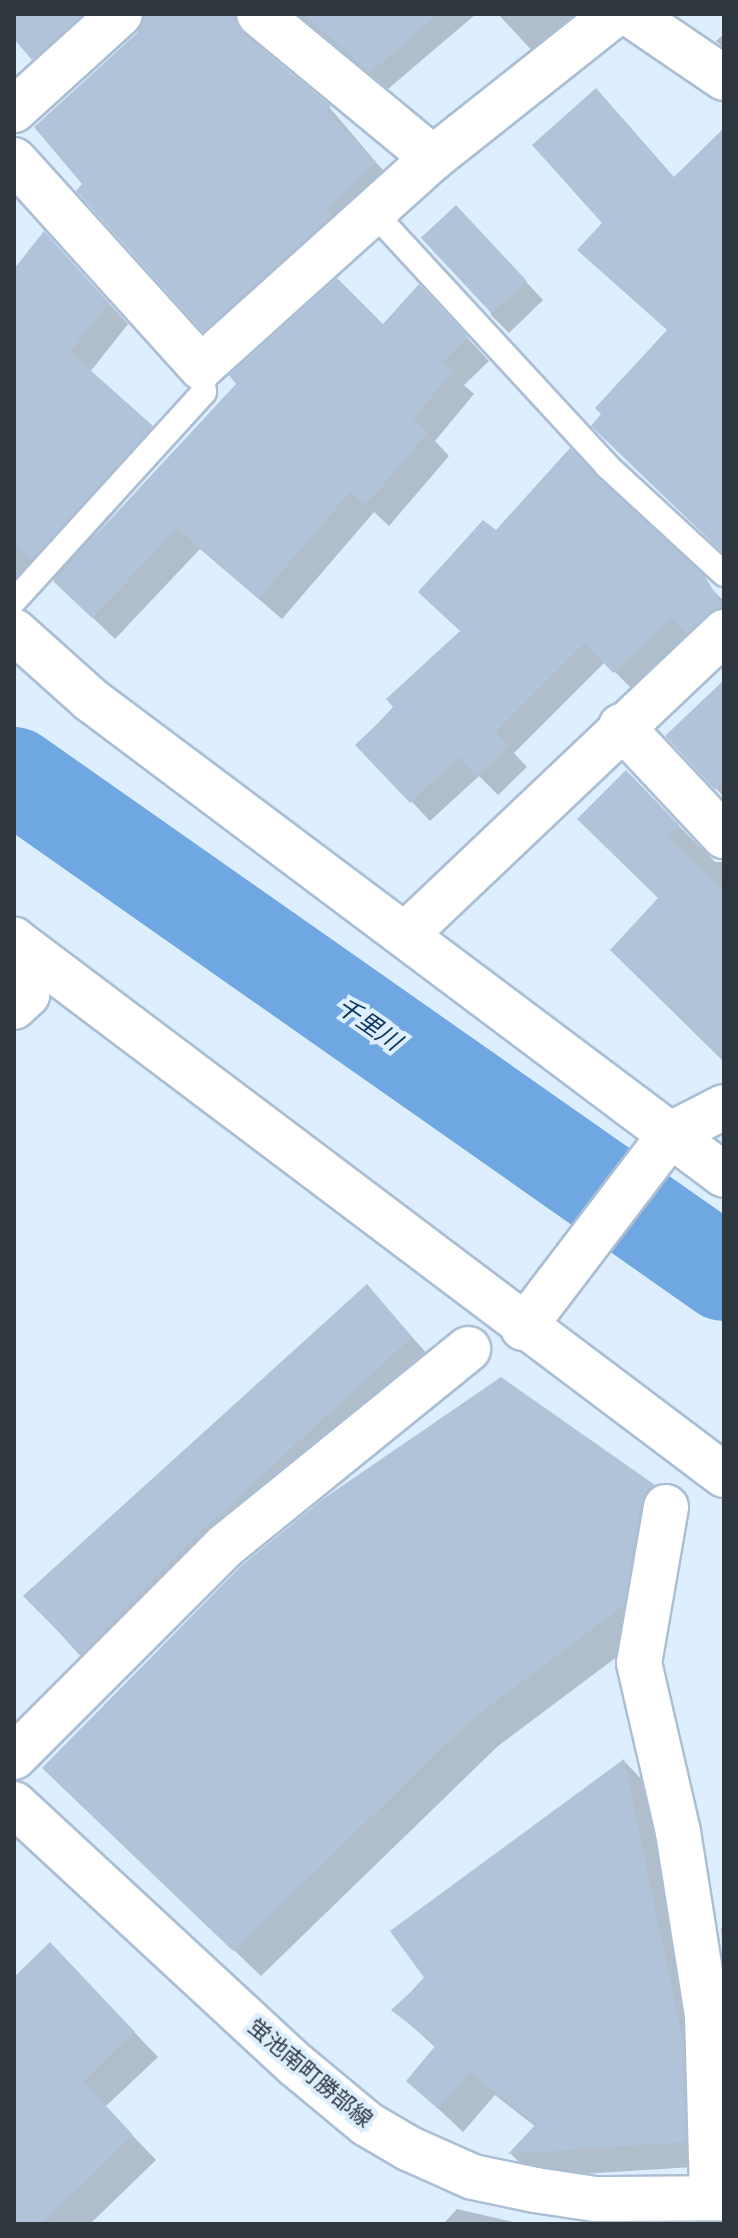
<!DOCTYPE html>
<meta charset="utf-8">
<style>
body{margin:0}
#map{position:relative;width:738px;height:2238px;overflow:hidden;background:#def;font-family:"PT Sans Narrow","Noto Sans JP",sans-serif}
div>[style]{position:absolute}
.shadow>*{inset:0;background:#0003;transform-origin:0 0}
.river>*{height:96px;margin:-48px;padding:0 48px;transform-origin:48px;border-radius:48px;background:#6ea7e1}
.building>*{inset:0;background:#b0c3d8;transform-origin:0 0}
.roads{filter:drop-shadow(2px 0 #abbed3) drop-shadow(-2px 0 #abbed3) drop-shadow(0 2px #abbed3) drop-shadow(0 -2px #abbed3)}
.lane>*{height:24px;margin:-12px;padding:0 12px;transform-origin:12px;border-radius:12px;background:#fff}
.street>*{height:44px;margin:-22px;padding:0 22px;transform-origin:22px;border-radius:22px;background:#fff}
.secondary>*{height:44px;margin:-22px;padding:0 22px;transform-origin:22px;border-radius:22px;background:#fff}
span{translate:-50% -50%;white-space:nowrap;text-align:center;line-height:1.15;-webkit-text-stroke:8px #def;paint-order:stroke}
.street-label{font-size:22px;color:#2e363e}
.water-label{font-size:24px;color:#09345a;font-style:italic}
.frame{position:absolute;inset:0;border:16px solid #2e363e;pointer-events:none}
</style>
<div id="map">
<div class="shadow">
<i style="clip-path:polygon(14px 14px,119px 14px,51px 76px,14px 36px)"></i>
<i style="clip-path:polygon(145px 14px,259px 14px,251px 29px,258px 48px,330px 108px,392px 181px,222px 348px,84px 184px)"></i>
<i style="clip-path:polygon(297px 14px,476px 14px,388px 89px)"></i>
<i style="clip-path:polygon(498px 14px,617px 14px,547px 67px)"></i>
<i style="clip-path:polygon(724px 34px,724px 48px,716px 41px)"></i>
<i style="clip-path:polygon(474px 226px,543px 300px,509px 333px,491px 315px)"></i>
<i style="clip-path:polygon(64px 254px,128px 324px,90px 372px,172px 447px,58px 578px,383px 327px,441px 309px,489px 361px,464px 385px,474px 394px,435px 441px,449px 456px,389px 526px,374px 512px,282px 619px,200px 549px,115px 639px,43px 570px,14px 586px,14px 272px)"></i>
<i style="clip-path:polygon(570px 451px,724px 601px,724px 635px,634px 691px,605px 662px,514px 753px,527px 767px,498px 795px,479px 776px,430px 821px,358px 745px,462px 632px,496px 533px)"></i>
<i style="clip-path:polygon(724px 682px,724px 797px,667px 736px)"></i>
<i style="clip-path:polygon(626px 773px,715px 862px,724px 862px,724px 1060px,661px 899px)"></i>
<i style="left:367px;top:1287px;width:101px;height:460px;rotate:48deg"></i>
<i style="clip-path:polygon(501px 1380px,680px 1513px,650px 1632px,498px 1746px,261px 1976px,72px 1794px)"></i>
<i style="clip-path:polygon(624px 1761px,648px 1786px,686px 1980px,709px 2166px,534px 2177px,511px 2154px,536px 2127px,495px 2095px,463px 2132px,409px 2081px,436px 2048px,394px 2010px)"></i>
<i style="clip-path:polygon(724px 1926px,724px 1958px,721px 1929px)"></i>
<i style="clip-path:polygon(74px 1969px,158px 2057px,105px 2107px,156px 2160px,90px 2224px,14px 2224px,14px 1979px)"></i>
<i style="clip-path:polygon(457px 2209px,522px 2224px,443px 2224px)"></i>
</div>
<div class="river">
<i style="left:14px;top:775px;width:867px;rotate:35.05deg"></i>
</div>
<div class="building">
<i style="clip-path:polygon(14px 14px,83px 14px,32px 60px,14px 39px)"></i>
<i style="clip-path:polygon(144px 14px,235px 14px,243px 33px,331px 106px,326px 111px,376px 162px,327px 209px,332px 215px,203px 332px,76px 191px,82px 184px,34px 127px,137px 33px)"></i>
<i style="clip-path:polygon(304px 14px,438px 14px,370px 73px)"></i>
<i style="clip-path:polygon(596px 88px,674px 177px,724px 128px,724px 554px,591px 426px,601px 414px,595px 408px,667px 330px,577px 250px,602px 223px,532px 145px)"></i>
<i style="left:456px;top:205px;width:104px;height:48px;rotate:47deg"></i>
<i style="clip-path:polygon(44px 231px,109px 303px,70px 352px,153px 426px,31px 560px,14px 544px,14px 269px)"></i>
<i style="clip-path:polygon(337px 278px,383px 324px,419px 284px,468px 337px,442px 362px,453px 371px,413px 419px,428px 432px,366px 505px,350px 492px,259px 598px,177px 528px,92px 618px,53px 581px,236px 384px,229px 375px)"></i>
<i style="clip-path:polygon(570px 448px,704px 575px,724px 608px,686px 633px,672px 618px,613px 673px,585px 643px,496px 732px,509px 746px,477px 777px,459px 757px,410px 803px,355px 745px,394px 708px,386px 699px,460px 631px,418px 592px,483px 520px,496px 530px)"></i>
<i style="clip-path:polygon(724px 680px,724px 782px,715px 790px,665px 736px)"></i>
<i style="clip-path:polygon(626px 770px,679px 825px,667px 837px,724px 891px,724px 1062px,610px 950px,658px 898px,577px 819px)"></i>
<i style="clip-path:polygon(367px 1284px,412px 1337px,191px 1541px,81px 1654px,23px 1596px)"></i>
<i style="clip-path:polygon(501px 1377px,655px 1485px,641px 1503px,624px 1605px,471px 1720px,233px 1951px,42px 1768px,242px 1565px,323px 1499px)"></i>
<i style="clip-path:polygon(624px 1759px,683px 2042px,685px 2142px,508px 2154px,536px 2124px,469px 2072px,438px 2109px,406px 2081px,436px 2045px,391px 2010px,425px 1979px,390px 1931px)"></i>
<i style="clip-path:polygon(50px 1942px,135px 2032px,83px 2081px,133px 2135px,41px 2224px,14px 2224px,14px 1977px)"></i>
</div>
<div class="roads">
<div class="lane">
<i style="left:373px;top:212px;width:345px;rotate:47.3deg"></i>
<i style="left:607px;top:466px;width:159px;rotate:42.7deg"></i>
<i style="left:14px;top:601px;width:282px;rotate:-47.7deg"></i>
<i style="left:204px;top:392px;width:25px;rotate:-97deg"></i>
</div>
<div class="street">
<i style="left:259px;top:14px;width:226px;rotate:39.6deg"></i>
<i style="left:630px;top:14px;width:114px;rotate:34.2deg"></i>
<i style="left:14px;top:110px;width:143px;rotate:-42.2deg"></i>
<i style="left:14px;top:160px;width:279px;rotate:47.9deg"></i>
<i style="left:201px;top:367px;width:312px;rotate:-42deg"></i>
<i style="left:433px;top:158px;width:232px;rotate:-38.4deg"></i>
<i style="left:14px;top:631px;width:103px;rotate:41.9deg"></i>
<i style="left:91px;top:700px;width:791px;rotate:36.88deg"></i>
<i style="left:621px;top:726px;width:151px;rotate:46.9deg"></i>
<i style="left:405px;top:935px;width:440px;rotate:-43.5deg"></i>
<i style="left:14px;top:940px;width:889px;rotate:37deg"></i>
<i style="left:14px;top:1007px;width:18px;rotate:-43deg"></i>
<i style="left:27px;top:995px;width:57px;rotate:-103.3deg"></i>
<i style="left:523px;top:1328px;width:244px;rotate:-52.7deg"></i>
<i style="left:671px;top:1134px;width:59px;rotate:-27deg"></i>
<i style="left:666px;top:1507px;width:158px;rotate:99.8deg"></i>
<i style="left:639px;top:1663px;width:173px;rotate:77deg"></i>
<i style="left:678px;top:1832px;width:185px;rotate:81deg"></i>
<i style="left:707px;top:2015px;width:183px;rotate:88.4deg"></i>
<i style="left:14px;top:1757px;width:298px;rotate:-45deg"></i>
<i style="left:225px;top:1546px;width:313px;rotate:-39deg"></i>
</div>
<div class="secondary">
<i style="left:14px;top:1804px;width:384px;rotate:42.8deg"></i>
<i style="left:296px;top:2065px;width:92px;rotate:39.7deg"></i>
<i style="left:367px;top:2124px;width:50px;rotate:30.2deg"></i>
<i style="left:410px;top:2149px;width:69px;rotate:24deg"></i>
<i style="left:473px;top:2177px;width:63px;rotate:11.8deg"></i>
<i style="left:535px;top:2190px;width:61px;rotate:8.5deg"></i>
<i style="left:595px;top:2199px;width:129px;rotate:-0.4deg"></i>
</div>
</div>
<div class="street-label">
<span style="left:310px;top:2073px;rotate:40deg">蛍池南町勝部線</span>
</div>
<div class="water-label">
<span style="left:369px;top:1024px;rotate:35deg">千里川</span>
</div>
<div class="frame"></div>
</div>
